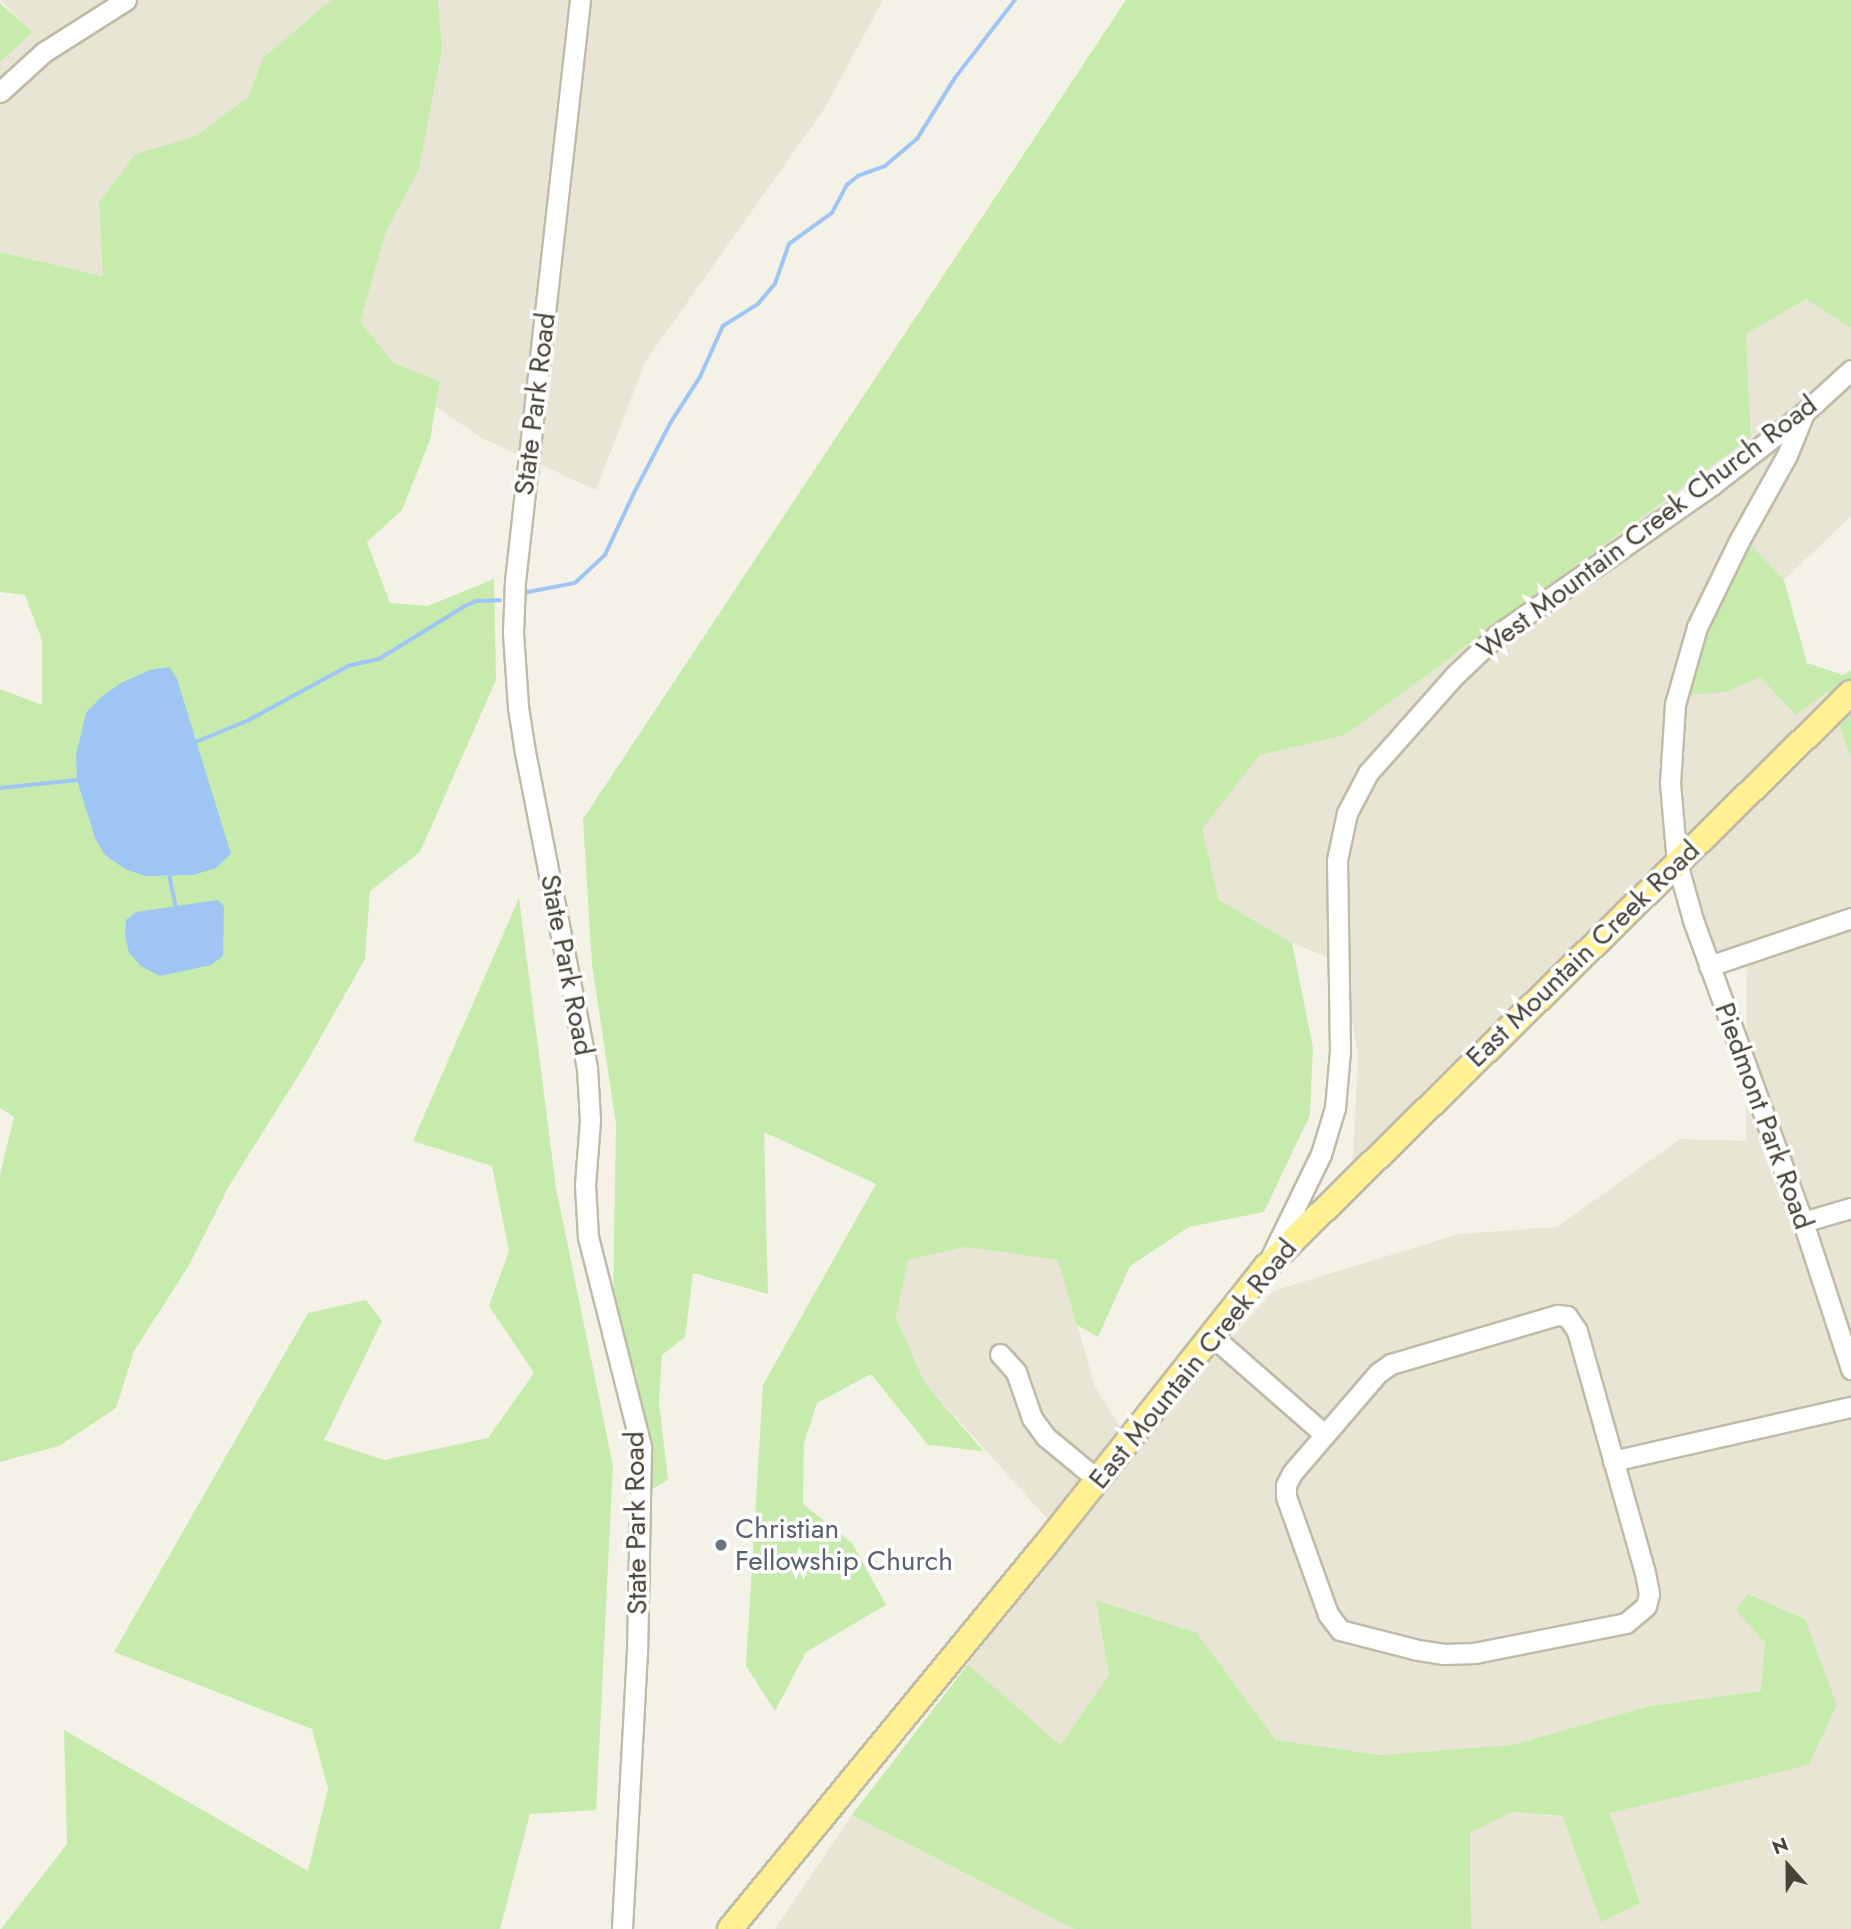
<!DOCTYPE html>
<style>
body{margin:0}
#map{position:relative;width:1851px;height:1929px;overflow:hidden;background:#f4f2e6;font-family:Jost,sans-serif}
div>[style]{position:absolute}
.residential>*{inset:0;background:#e8e5d4}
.green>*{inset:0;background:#c6ebac}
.water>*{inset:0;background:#9fc5f5}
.stream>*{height:3.5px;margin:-1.75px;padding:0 1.75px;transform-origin:1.75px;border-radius:1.75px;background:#9fc5f5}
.roads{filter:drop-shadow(2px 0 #c0bba8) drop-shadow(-2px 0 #c0bba8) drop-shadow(0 2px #c0bba8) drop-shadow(0 -2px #c0bba8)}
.minor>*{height:19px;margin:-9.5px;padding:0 9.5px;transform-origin:9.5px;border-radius:9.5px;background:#fff}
.major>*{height:24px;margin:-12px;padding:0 12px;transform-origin:12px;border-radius:12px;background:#fff094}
.dots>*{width:19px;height:19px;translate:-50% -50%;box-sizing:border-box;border:4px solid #fff;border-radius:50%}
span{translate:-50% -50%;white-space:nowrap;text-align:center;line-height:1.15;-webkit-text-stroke:7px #fff;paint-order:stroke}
.street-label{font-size:28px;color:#474335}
.worship-label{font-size:28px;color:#5b616d}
.left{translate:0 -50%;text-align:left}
.north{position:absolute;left:1753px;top:1831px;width:70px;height:70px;-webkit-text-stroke:5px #fff;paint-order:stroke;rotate:339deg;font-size:19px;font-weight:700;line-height:28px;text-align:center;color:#474335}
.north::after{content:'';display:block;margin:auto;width:24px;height:32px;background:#474335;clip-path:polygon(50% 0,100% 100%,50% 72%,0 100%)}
</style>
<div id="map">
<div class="residential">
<i style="clip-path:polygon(0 0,331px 0,263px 58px,248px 97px,196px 136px,135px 154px,99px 202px,104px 276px,0 252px,0 62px,33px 32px)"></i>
<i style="clip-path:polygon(438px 0,883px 0,824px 109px,645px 362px,596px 490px,482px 438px,436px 407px,440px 381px,394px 363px,360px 322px,386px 232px,419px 168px,442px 49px)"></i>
<i style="clip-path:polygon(1806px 299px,1851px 328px,1851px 516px,1784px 580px,1749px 544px,1726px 692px,1760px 677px,1829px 691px,1851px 759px,1851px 1929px,1471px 1929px,1470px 1833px,1512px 1812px,1562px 1817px,1601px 1921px,1640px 1902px,1610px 1813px,1809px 1765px,1837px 1705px,1805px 1619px,1749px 1594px,1737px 1610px,1765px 1643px,1762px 1691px,1650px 1706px,1512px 1745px,1380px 1755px,1276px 1740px,1197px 1633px,1097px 1600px,1109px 1675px,1060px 1745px,968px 1664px,1139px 1441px,1273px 1291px,1459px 1234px,1557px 1227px,1680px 1139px,1746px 1141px,1747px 946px,1704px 952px,1664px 870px,1352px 1175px,1358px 1055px,1342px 963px,1292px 943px,1219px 900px,1201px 829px,1260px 755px,1345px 735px,1751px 437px,1746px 334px)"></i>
<i style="clip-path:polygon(966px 1247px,1059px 1260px,1095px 1387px,1122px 1430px,1053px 1525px,925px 1383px,896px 1318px,908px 1260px)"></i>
<i style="clip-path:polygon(852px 1815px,1074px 1929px,775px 1929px)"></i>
</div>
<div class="green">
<i style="clip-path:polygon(331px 0,438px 0,442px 49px,419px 169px,386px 232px,360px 322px,394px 363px,440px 381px,430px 440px,402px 510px,367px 542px,390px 603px,428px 606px,494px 579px,496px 680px,420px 852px,370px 891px,365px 959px,305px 1065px,229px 1186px,188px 1267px,134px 1351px,116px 1408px,59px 1446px,0 1462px,0 1175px,14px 1117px,0 1108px,0 689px,42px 705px,42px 640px,25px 595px,0 592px,0 252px,103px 276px,99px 202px,135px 154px,196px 136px,248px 97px,263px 58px)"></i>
<i style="clip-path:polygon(1126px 0,1851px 0,1851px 328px,1806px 299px,1746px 334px,1751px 437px,1345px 735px,1260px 755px,1202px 829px,1219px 900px,1292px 943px,1313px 1048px,1310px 1115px,1264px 1212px,1189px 1227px,1130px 1266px,1098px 1337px,1077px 1325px,1058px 1260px,966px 1247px,908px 1260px,896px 1318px,925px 1383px,983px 1451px,928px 1445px,871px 1374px,817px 1403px,804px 1443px,803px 1504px,852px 1543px,886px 1605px,806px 1652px,775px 1711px,746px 1666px,763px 1385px,876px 1184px,764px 1132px,768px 1294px,693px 1273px,685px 1337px,662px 1355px,659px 1402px,668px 1480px,652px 1489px,637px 1378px,613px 1305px,616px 1124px,592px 965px,583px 819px)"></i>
<i style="clip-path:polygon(0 3px,33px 32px,0 62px)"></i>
<i style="clip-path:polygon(1749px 543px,1784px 580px,1807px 663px,1843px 675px,1851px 670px,1851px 759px,1828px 691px,1796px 715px,1760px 677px,1726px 692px,1680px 696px,1698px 637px)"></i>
<i style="clip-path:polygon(519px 898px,556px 1188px,613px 1466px,596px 1810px,530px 1814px,500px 1929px,1px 1929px,67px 1844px,64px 1730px,308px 1871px,328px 1789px,312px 1729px,114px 1652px,308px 1313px,366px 1300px,382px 1321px,324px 1440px,384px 1460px,488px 1438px,534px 1373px,489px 1306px,509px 1251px,492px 1166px,413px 1141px)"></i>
<i style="clip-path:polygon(1748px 1594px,1805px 1619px,1837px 1705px,1809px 1765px,1610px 1813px,1640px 1903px,1601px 1922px,1562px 1816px,1512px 1812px,1470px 1833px,1471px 1929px,1074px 1929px,852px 1815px,968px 1664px,1060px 1745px,1109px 1675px,1096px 1600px,1197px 1633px,1276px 1740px,1380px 1755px,1512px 1745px,1650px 1706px,1761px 1691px,1765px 1643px,1736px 1610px)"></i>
</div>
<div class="water">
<i style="clip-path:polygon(169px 667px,177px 679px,231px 854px,216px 868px,193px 875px,145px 876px,125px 869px,105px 855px,95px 838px,77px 780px,76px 755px,86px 713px,100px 698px,121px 683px,150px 670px)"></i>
<i style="clip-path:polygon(218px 900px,224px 906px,223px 956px,211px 965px,160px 976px,141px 966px,129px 953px,125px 935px,126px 920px,136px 912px)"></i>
</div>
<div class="stream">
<i style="left:523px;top:593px;width:53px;rotate:-10.9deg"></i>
<i style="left:575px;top:583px;width:41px;rotate:-43deg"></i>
<i style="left:605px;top:555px;width:68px;rotate:-64.9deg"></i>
<i style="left:634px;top:493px;width:80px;rotate:-62.5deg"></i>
<i style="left:671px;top:422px;width:54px;rotate:-57.2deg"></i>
<i style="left:700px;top:377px;width:56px;rotate:-65.7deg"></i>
<i style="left:723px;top:326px;width:41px;rotate:-32.2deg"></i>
<i style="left:758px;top:304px;width:26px;rotate:-50deg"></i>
<i style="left:775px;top:284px;width:42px;rotate:-70.7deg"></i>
<i style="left:789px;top:244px;width:53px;rotate:-35.8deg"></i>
<i style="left:832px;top:213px;width:32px;rotate:-62deg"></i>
<i style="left:847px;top:185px;width:14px;rotate:-39deg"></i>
<i style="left:858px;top:176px;width:29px;rotate:-20deg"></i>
<i style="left:885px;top:166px;width:42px;rotate:-40.2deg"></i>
<i style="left:917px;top:139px;width:72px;rotate:-58.1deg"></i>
<i style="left:955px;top:78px;width:98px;rotate:-52.4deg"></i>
<i style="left:196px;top:742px;width:57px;rotate:-22.5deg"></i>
<i style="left:249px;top:720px;width:113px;rotate:-28.6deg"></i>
<i style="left:348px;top:666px;width:32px;rotate:-13deg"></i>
<i style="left:379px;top:659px;width:101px;rotate:-31.6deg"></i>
<i style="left:465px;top:606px;width:12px;rotate:-24deg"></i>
<i style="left:476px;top:601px;width:24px;rotate:-2deg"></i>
<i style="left:0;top:788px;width:77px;rotate:-5.9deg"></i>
<i style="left:170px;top:877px;width:30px;rotate:78deg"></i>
</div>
<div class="roads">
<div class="minor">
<i style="left:580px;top:0;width:585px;rotate:96.38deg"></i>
<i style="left:515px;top:581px;width:52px;rotate:92.2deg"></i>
<i style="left:513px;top:633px;width:74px;rotate:86.1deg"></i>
<i style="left:518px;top:707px;width:46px;rotate:81.2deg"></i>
<i style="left:525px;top:752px;width:323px;rotate:78.9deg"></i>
<i style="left:587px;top:1069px;width:51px;rotate:86.6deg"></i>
<i style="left:590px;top:1120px;width:65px;rotate:94.4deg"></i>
<i style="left:585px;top:1185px;width:52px;rotate:86.7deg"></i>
<i style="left:588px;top:1237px;width:217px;rotate:75.8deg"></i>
<i style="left:641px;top:1447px;width:204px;rotate:91.1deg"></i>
<i style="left:637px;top:1651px;width:278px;rotate:93.1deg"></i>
<i style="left:0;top:92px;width:59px;rotate:-42.3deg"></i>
<i style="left:44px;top:52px;width:97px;rotate:-32.4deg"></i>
<i style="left:1804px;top:413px;width:45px;rotate:112deg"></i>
<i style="left:1787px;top:455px;width:98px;rotate:119.2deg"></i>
<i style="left:1739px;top:541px;width:96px;rotate:116deg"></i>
<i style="left:1697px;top:627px;width:80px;rotate:105.9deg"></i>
<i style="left:1675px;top:704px;width:79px;rotate:93.6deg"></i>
<i style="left:1670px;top:783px;width:80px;rotate:85deg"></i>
<i style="left:1677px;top:863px;width:59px;rotate:74.3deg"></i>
<i style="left:1693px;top:920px;width:321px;rotate:70deg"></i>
<i style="left:1803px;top:1222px;width:155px;rotate:71.9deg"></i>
<i style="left:1709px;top:966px;width:150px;rotate:-18.7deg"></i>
<i style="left:1803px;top:1222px;width:50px;rotate:-16.3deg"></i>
<i style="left:1270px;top:1259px;width:117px;rotate:-64.1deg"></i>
<i style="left:1321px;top:1154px;width:48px;rotate:-73.1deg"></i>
<i style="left:1335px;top:1108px;width:57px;rotate:-85deg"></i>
<i style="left:1340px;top:1051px;width:191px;rotate:-90.9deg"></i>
<i style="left:1337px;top:860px;width:48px;rotate:-78deg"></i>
<i style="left:1347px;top:813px;width:45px;rotate:-62.3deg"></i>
<i style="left:1368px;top:773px;width:130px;rotate:-48.4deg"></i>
<i style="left:1454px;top:676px;width:59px;rotate:-43.6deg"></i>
<i style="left:1497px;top:635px;width:262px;rotate:-34.9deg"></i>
<i style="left:1712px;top:485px;width:118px;rotate:-38.1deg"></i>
<i style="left:1805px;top:412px;width:62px;rotate:-42.4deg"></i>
<i style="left:1557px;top:1315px;width:10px;rotate:6deg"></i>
<i style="left:1567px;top:1316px;width:18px;rotate:56deg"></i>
<i style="left:1577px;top:1331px;width:251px;rotate:74.3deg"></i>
<i style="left:1645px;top:1573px;width:21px;rotate:79deg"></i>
<i style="left:1649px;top:1594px;width:12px;rotate:104deg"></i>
<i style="left:1646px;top:1606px;width:26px;rotate:140deg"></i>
<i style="left:1626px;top:1623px;width:154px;rotate:168.8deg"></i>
<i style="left:1475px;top:1653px;width:31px;rotate:178deg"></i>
<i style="left:1444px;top:1654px;width:30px;rotate:-171deg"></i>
<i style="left:1414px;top:1649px;width:76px;rotate:-165.6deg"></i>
<i style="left:1340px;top:1630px;width:20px;rotate:-127deg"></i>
<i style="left:1328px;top:1614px;width:124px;rotate:-109.7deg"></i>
<i style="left:1286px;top:1497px;width:12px;rotate:-90deg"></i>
<i style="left:1286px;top:1485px;width:13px;rotate:-63deg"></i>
<i style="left:1292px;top:1473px;width:132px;rotate:-49.3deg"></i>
<i style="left:1378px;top:1373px;width:16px;rotate:-35deg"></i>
<i style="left:1391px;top:1364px;width:173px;rotate:-16.4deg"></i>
<i style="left:1211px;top:1335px;width:150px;rotate:41.2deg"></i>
<i style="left:1000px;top:1354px;width:24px;rotate:48deg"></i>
<i style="left:1016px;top:1372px;width:49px;rotate:70.8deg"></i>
<i style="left:1032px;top:1418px;width:24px;rotate:54deg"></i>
<i style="left:1046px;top:1437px;width:67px;rotate:39.6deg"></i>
<i style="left:1613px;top:1461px;width:244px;rotate:-12.8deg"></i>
</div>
<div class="major">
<i style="left:730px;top:1929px;width:494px;rotate:-50.6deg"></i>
<i style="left:1044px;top:1547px;width:359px;rotate:-51.6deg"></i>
<i style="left:1267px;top:1266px;width:818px;rotate:-44.46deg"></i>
</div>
</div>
<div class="dots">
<i style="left:721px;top:1545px;background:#6b7280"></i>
</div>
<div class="street-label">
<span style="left:535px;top:404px;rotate:-83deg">State Park Road</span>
<span style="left:1647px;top:527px;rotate:-37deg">West Mountain Creek Church Road</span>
<span style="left:1583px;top:954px;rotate:-44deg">East Mountain Creek Road</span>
<span style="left:567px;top:965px;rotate:79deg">State Park Road</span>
<span style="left:1764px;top:1116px;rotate:70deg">Piedmont Park Road</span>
<span style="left:1193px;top:1364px;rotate:-51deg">East Mountain Creek Road</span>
<span style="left:636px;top:1523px;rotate:-91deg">State Park Road</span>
</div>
<div class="worship-label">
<span class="left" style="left:735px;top:1545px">Christian<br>Fellowship Church</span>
</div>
<div class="north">N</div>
</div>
